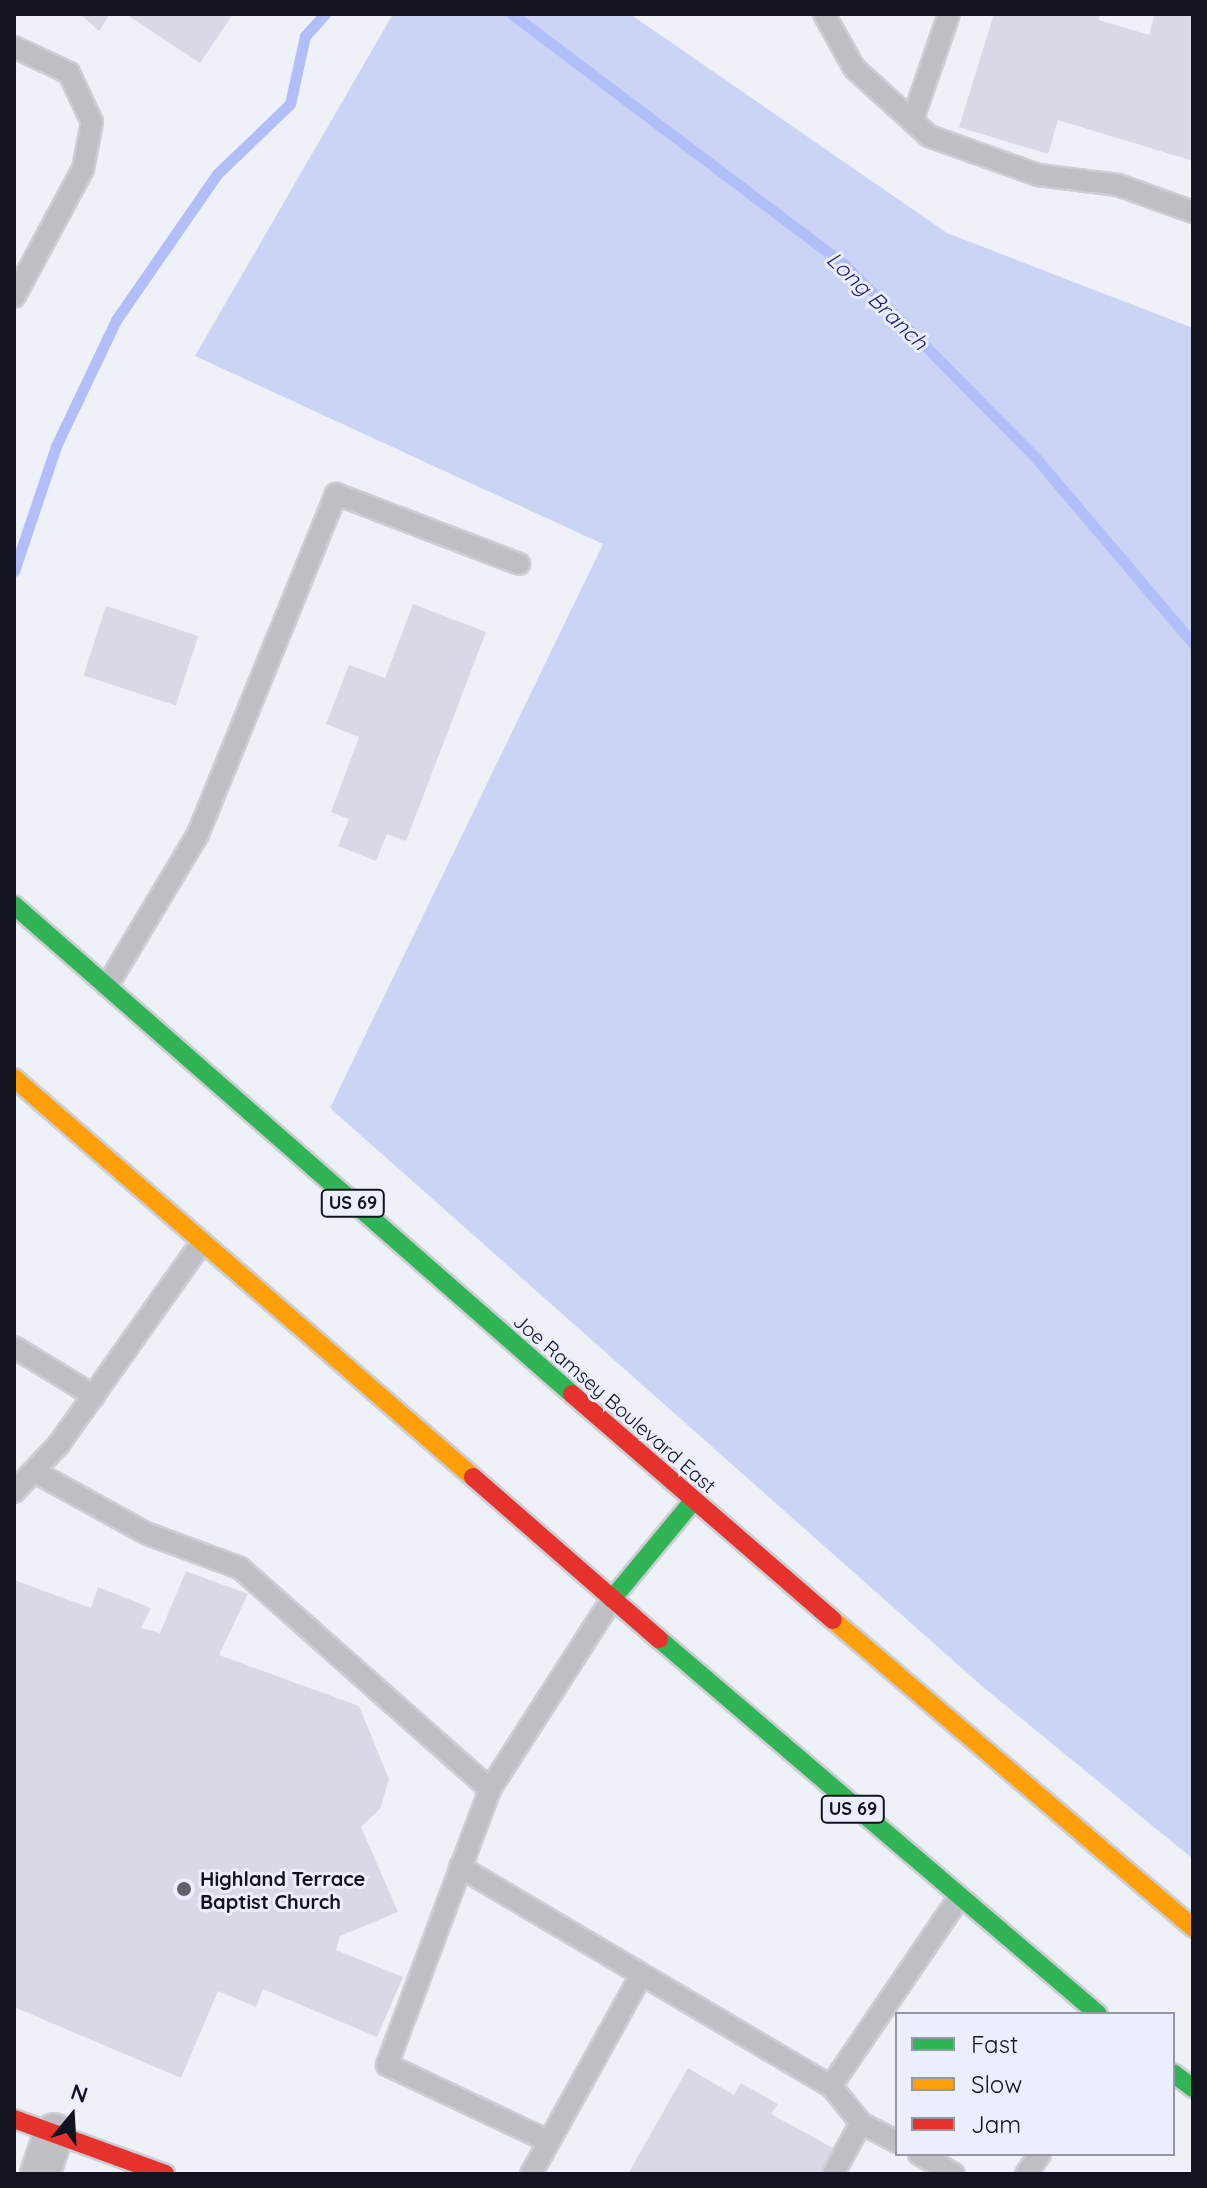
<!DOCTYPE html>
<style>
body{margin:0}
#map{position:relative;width:1207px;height:2188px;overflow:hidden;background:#eff1f9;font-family:Quicksand,sans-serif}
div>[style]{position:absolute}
.green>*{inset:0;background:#ccd4f6}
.stream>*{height:11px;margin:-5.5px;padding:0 5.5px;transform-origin:5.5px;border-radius:5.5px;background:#b2bef8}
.building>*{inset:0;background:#d7dae4;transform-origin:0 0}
.roads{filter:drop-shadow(2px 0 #ccced5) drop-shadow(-2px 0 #ccced5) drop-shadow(0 2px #ccced5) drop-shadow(0 -2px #ccced5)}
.lane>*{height:20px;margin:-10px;padding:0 10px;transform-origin:10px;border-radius:10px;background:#bdbfc4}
.street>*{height:38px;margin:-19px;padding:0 19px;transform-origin:19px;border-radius:19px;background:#bdbfc4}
.fast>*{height:18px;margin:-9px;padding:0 9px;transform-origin:9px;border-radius:9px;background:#30b455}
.slow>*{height:18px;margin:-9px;padding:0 9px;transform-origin:9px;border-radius:9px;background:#ff9f0a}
.jam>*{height:18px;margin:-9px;padding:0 9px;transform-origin:9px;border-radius:9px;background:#e5322d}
.dots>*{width:22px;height:22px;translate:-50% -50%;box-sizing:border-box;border:4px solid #ebeffd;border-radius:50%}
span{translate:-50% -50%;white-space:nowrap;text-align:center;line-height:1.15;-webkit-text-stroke:6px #ebeffd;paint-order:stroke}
.shield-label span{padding:2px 6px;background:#ebeffd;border:2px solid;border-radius:6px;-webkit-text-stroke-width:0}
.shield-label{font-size:18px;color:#11141f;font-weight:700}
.street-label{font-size:20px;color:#11141f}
.poi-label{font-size:20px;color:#11141f;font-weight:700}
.left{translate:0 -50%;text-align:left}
.water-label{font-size:22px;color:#201f77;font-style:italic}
.frame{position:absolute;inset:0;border:16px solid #11141f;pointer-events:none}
.legend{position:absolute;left:895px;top:2012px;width:280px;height:144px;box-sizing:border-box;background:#ebeffd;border:2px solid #9497a4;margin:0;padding:10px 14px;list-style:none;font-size:24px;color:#11141f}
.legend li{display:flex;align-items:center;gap:16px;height:40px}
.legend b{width:40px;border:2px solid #9497a4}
.north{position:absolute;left:32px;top:2076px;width:80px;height:80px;-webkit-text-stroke:6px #ebeffd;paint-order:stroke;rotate:18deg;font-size:22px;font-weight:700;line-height:32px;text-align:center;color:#11141f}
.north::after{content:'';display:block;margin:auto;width:28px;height:36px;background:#11141f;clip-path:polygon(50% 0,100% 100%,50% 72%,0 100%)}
</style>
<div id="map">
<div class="green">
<i style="clip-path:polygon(393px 14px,630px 14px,947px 233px,1193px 328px,1193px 1859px,983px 1687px,330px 1108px,603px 544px,195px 356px)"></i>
</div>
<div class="stream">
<i style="left:512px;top:14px;width:418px;rotate:37deg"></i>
<i style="left:846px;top:266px;width:269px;rotate:45.3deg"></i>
<i style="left:1035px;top:457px;width:244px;rotate:49.7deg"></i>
<i style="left:14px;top:571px;width:132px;rotate:-71.4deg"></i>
<i style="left:56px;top:446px;width:140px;rotate:-64.5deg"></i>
<i style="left:116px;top:320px;width:178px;rotate:-55.3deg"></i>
<i style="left:217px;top:174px;width:101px;rotate:-43.8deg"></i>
<i style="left:290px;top:104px;width:70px;rotate:-77.6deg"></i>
<i style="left:305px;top:36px;width:30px;rotate:-48deg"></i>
</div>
<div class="building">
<i style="clip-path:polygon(80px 14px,110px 14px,99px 31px)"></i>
<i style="clip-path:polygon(126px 14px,233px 14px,200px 63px)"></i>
<i style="clip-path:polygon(994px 14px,1100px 14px,1099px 20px,1149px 35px,1155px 14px,1193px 14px,1193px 161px,1058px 120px,1048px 154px,959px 127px)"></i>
<i style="clip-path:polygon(413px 604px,486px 632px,406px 841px,387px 834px,376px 861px,338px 846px,349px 819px,331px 812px,359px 737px,326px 724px,349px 665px,385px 678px)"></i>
<i style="left:106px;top:606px;width:97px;height:73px;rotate:18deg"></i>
<i style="clip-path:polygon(186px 1571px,248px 1594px,219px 1655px,359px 1706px,389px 1779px,380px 1809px,361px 1827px,398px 1912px,340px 1936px,336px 1950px,403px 1977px,377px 2037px,263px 1989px,256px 2007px,218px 1991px,181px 2078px,14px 2007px,14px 1580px,91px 1608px,98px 1587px,151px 1608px,141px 1628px,160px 1633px)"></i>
<i style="clip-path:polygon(688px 2068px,734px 2095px,741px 2083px,778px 2104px,771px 2114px,833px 2148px,819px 2174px,628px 2174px)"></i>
</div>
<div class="roads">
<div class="lane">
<i style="left:824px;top:14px;width:62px;rotate:60.9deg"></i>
<i style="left:854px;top:68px;width:101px;rotate:42.2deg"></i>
<i style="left:929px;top:136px;width:116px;rotate:19.7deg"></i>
<i style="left:1038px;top:175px;width:81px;rotate:7.1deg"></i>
<i style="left:1118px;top:185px;width:80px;rotate:19.8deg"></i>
<i style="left:14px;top:47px;width:61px;rotate:25.3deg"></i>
<i style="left:69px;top:73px;width:54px;rotate:64.9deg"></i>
<i style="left:92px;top:122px;width:48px;rotate:100.8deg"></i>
<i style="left:83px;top:169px;width:145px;rotate:118.3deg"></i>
<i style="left:912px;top:121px;width:113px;rotate:-70.9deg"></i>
<i style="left:107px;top:986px;width:177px;rotate:-59.1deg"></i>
<i style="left:198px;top:834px;width:367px;rotate:-67.9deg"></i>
<i style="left:336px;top:494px;width:196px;rotate:20.9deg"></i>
<i style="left:14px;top:1347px;width:94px;rotate:31.5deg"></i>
<i style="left:35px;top:1472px;width:129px;rotate:28.8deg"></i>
<i style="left:148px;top:1534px;width:98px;rotate:20.3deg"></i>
<i style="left:240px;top:1568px;width:334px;rotate:41.5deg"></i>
<i style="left:14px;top:1492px;width:66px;rotate:-46.8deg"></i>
<i style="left:59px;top:1444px;width:247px;rotate:-54.7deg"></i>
<i style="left:460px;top:1867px;width:431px;rotate:30.6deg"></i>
<i style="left:831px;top:2086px;width:48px;rotate:51deg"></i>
<i style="left:861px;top:2123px;width:41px;rotate:27.8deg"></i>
<i style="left:831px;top:2086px;width:226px;rotate:-55.8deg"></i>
<i style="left:548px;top:2141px;width:178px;rotate:-154.7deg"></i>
<i style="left:387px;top:2065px;width:295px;rotate:-69.5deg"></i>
<i style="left:490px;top:1789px;width:226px;rotate:-57.3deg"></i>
<i style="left:919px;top:2154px;width:40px;rotate:29.7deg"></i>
<i style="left:531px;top:2174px;width:225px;rotate:-61deg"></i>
<i style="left:833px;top:2174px;width:58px;rotate:-61.2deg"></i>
<i style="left:1026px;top:2174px;width:24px;rotate:-55deg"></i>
</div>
<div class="street">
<i style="left:40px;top:2174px;width:43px;rotate:-71.1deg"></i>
</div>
<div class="fast">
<i style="left:14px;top:905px;width:742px;rotate:41.23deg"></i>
<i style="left:612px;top:1599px;width:127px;rotate:-50.4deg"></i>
<i style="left:659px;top:1639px;width:577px;rotate:40.5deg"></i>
<i style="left:1173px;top:2073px;width:25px;rotate:37deg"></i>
</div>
<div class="slow">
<i style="left:14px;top:1078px;width:608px;rotate:41deg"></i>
<i style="left:833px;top:1620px;width:474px;rotate:40.5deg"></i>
</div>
<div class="jam">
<i style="left:572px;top:1394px;width:345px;rotate:40.9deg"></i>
<i style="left:473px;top:1477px;width:247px;rotate:41.1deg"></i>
<i style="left:14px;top:2119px;width:161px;rotate:20deg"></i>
</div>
</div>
<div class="dots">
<i style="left:184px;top:1889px;background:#5f616b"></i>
</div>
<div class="shield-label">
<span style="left:353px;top:1203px">US 69</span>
<span style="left:853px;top:1809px">US 69</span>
</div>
<div class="street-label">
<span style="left:615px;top:1403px;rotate:41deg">Joe Ramsey Boulevard East</span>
</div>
<div class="poi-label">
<span class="left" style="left:200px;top:1890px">Highland Terrace<br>Baptist Church</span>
</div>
<div class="water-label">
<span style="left:877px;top:301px;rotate:44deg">Long Branch</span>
</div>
<div class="frame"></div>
<ul class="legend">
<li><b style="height:10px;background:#30b455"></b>Fast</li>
<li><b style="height:10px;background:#ff9f0a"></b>Slow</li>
<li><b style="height:10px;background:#e5322d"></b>Jam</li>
</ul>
<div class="north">N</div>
</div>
